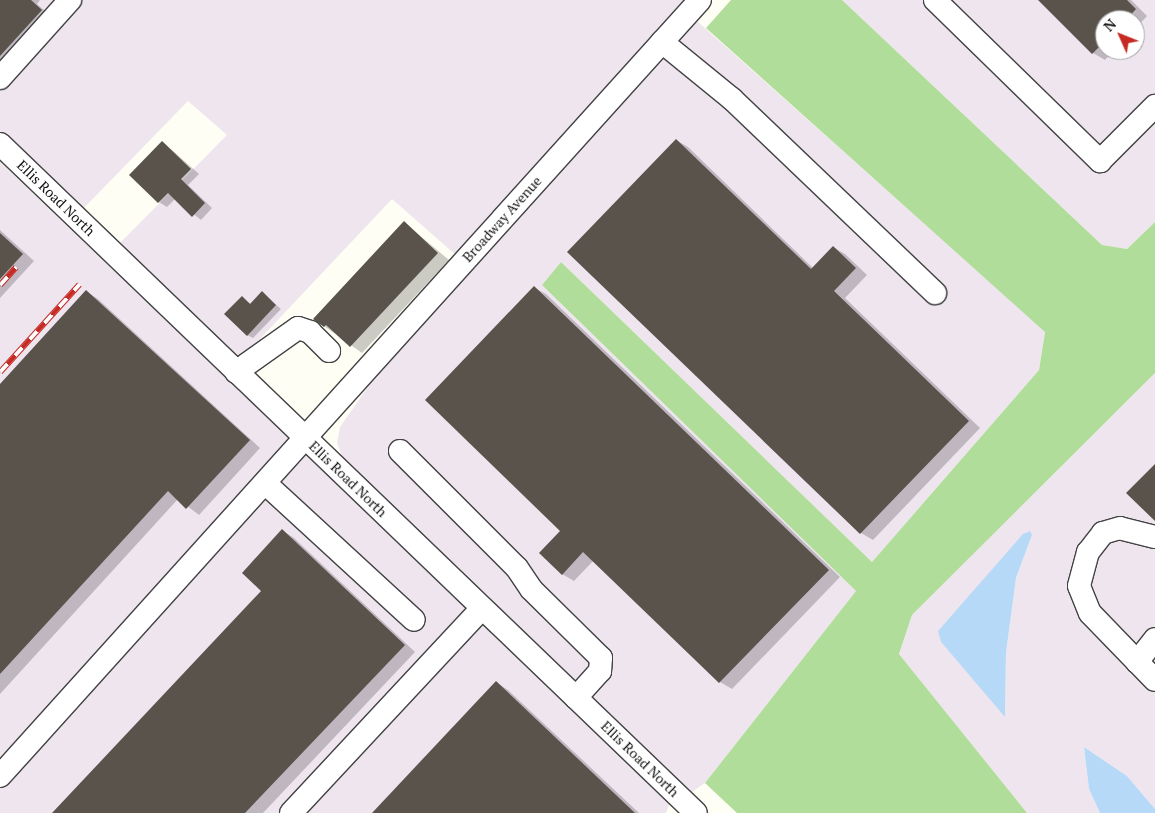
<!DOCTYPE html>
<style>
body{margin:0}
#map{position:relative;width:1155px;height:813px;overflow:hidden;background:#fffef4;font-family:"PT Serif",serif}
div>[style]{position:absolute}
.industrial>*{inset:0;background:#efe5ef}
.forest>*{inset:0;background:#b1dd9a}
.water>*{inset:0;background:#b7d9f8}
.shadow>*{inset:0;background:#0003}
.building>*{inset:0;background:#5a534c}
.roads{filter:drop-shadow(1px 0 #434343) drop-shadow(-1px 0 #434343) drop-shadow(0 1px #434343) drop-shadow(0 -1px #434343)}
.minor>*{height:22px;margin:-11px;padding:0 11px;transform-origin:11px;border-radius:11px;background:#fff}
.rail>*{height:5.5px;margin-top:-2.75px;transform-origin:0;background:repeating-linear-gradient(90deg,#fff 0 11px,#c62b23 0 22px);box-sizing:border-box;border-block:1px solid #c62b23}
span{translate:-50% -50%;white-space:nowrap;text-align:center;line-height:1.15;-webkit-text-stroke:5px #fff;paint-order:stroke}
.street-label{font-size:14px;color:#101010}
.north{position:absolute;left:1095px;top:10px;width:50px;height:50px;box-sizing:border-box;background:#fff;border:1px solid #9f9f9f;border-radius:50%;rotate:314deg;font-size:14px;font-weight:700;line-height:20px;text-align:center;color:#101010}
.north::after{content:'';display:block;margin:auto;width:18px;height:22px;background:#c62b23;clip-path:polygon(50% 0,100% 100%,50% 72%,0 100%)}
</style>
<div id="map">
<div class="industrial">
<i style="clip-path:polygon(0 0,689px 0,457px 256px,392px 199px,240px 360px,118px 245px,227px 135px,188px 101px,81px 211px,0 131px)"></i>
<i style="clip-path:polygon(evenodd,842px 0,1155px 0,1155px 222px,1127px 249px,1102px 245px,842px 0,1105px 20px,1135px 20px,1135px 50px,1105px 50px,1105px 20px)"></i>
<i style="clip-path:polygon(697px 21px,1045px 331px,1039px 370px,872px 562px,561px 262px,542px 285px,856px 591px,705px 783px,689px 794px,345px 464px,337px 443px,340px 427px,379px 371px)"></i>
<i style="clip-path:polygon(0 162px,670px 802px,666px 813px,0 813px)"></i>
<i style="clip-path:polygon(evenodd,1155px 373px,1155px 809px,1127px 776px,1084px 747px,1089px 789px,1100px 813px,1027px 813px,899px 654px,912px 615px,1155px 373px,1032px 535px,1016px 578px,1006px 653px,1005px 716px,941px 642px,1032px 535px)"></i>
</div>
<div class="forest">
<i style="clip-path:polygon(731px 0,842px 0,1102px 245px,1127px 249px,1155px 222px,1155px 373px,912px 615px,899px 654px,1027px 813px,737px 813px,705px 783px,856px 591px,542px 285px,561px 262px,872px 562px,1039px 370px,1045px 332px,706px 28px)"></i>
</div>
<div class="water">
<i style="clip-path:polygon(1030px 531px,1032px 535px,1016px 578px,1006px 653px,1005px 717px,941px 642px,938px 631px,1023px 534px)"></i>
<i style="clip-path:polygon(1084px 747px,1127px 776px,1155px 809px,1155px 813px,1100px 813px,1089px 789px)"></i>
</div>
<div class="shadow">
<i style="clip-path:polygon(0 0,40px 0,37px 4px,52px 17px,0 74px)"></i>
<i style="clip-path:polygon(1040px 0,1131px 0,1147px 16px,1135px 29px,1135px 20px,1105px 20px,1105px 50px,1114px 50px,1105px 60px,1093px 53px)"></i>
<i style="clip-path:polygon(676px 140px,688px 147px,813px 268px,833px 247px,845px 254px,867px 275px,845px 298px,980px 428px,873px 540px,861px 533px)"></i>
<i style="clip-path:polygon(163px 142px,199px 174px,188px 185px,212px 208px,201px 220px,175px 199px,167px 207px,159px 202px)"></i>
<i style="clip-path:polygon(405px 223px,449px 260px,362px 353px,324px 326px)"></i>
<i style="clip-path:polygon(0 230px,34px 261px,0 298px)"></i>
<i style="clip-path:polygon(535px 288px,546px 294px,840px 577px,732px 689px,720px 682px,594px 560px,574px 581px,562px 574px,562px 531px)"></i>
<i style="clip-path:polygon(87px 292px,98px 299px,260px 448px,199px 515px,178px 499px,0 694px,0 386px)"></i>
<i style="clip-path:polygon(262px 293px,281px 309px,253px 338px,247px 335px,242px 298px,251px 304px)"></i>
<i style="clip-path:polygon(283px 531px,294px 538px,415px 652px,263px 813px,53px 813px,263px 591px)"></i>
<i style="clip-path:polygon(497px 683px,508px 690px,639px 813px,374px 813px)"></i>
</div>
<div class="building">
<i style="clip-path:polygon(0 0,31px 0,42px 10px,0 56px)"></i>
<i style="clip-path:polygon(1038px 0,1127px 0,1136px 9px,1126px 20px,1105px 20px,1105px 41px,1092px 54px)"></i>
<i style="clip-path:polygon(676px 139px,811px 269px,833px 246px,856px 268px,834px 291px,969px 421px,860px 534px,567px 252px)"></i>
<i style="clip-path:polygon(162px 141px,191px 169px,181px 179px,205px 203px,192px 217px,168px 193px,158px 203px,129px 175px)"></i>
<i style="clip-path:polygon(404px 221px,438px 253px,350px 347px,326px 325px,324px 327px,313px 319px)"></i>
<i style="clip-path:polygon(0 233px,23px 254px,0 279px)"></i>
<i style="clip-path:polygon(534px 286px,829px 570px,719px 683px,583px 552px,562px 575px,539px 553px,560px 531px,425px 400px)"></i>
<i style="clip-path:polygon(86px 290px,250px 440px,186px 509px,168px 491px,0 674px,0 384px)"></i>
<i style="clip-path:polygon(262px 291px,276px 305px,247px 336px,224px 314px,242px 296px,250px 304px)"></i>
<i style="clip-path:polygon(1155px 464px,1155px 521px,1126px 493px)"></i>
<i style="clip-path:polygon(282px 529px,405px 645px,245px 813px,52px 813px,261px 591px,242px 573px)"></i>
<i style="clip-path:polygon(496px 681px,635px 813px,372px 813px)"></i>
</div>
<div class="roads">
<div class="minor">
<i style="left:935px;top:0;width:231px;rotate:44.3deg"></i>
<i style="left:1100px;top:161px;width:78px;rotate:-45deg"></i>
<i style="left:662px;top:42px;width:90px;rotate:39.2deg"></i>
<i style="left:732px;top:99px;width:281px;rotate:43.7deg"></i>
<i style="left:0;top:78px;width:105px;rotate:-48.1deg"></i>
<i style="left:0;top:144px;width:965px;rotate:43.87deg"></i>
<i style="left:236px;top:372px;width:76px;rotate:-35.4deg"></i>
<i style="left:298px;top:328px;width:13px;rotate:18deg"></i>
<i style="left:310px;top:332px;width:27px;rotate:45deg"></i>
<i style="left:400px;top:451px;width:165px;rotate:45deg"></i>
<i style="left:517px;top:568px;width:25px;rotate:56deg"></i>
<i style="left:531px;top:589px;width:98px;rotate:44.6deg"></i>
<i style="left:601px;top:658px;width:13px;rotate:94deg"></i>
<i style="left:600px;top:671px;width:36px;rotate:132deg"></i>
<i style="left:265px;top:483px;width:202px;rotate:42.6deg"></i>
<i style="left:1155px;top:537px;width:36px;rotate:-166deg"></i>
<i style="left:1120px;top:528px;width:18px;rotate:164deg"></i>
<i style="left:1103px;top:533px;width:24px;rotate:128deg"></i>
<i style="left:1088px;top:552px;width:35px;rotate:105deg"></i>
<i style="left:1079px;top:586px;width:29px;rotate:68deg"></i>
<i style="left:1090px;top:613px;width:93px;rotate:45.9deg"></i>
<i style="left:1137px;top:662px;width:29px;rotate:-52deg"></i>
<i style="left:0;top:776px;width:1045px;rotate:-47.95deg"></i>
<i style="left:291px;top:813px;width:280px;rotate:-47deg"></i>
</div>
</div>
<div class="rail">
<i style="left:0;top:285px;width:24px;rotate:-48deg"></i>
<i style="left:0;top:372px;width:118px;rotate:-47.8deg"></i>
</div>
<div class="street-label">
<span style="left:56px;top:198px;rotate:44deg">Ellis Road North</span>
<span style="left:502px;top:219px;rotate:-48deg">Broadway Avenue</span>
<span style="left:348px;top:479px;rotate:44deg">Ellis Road North</span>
<span style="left:640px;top:759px;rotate:44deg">Ellis Road North</span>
</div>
<div class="north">N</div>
</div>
